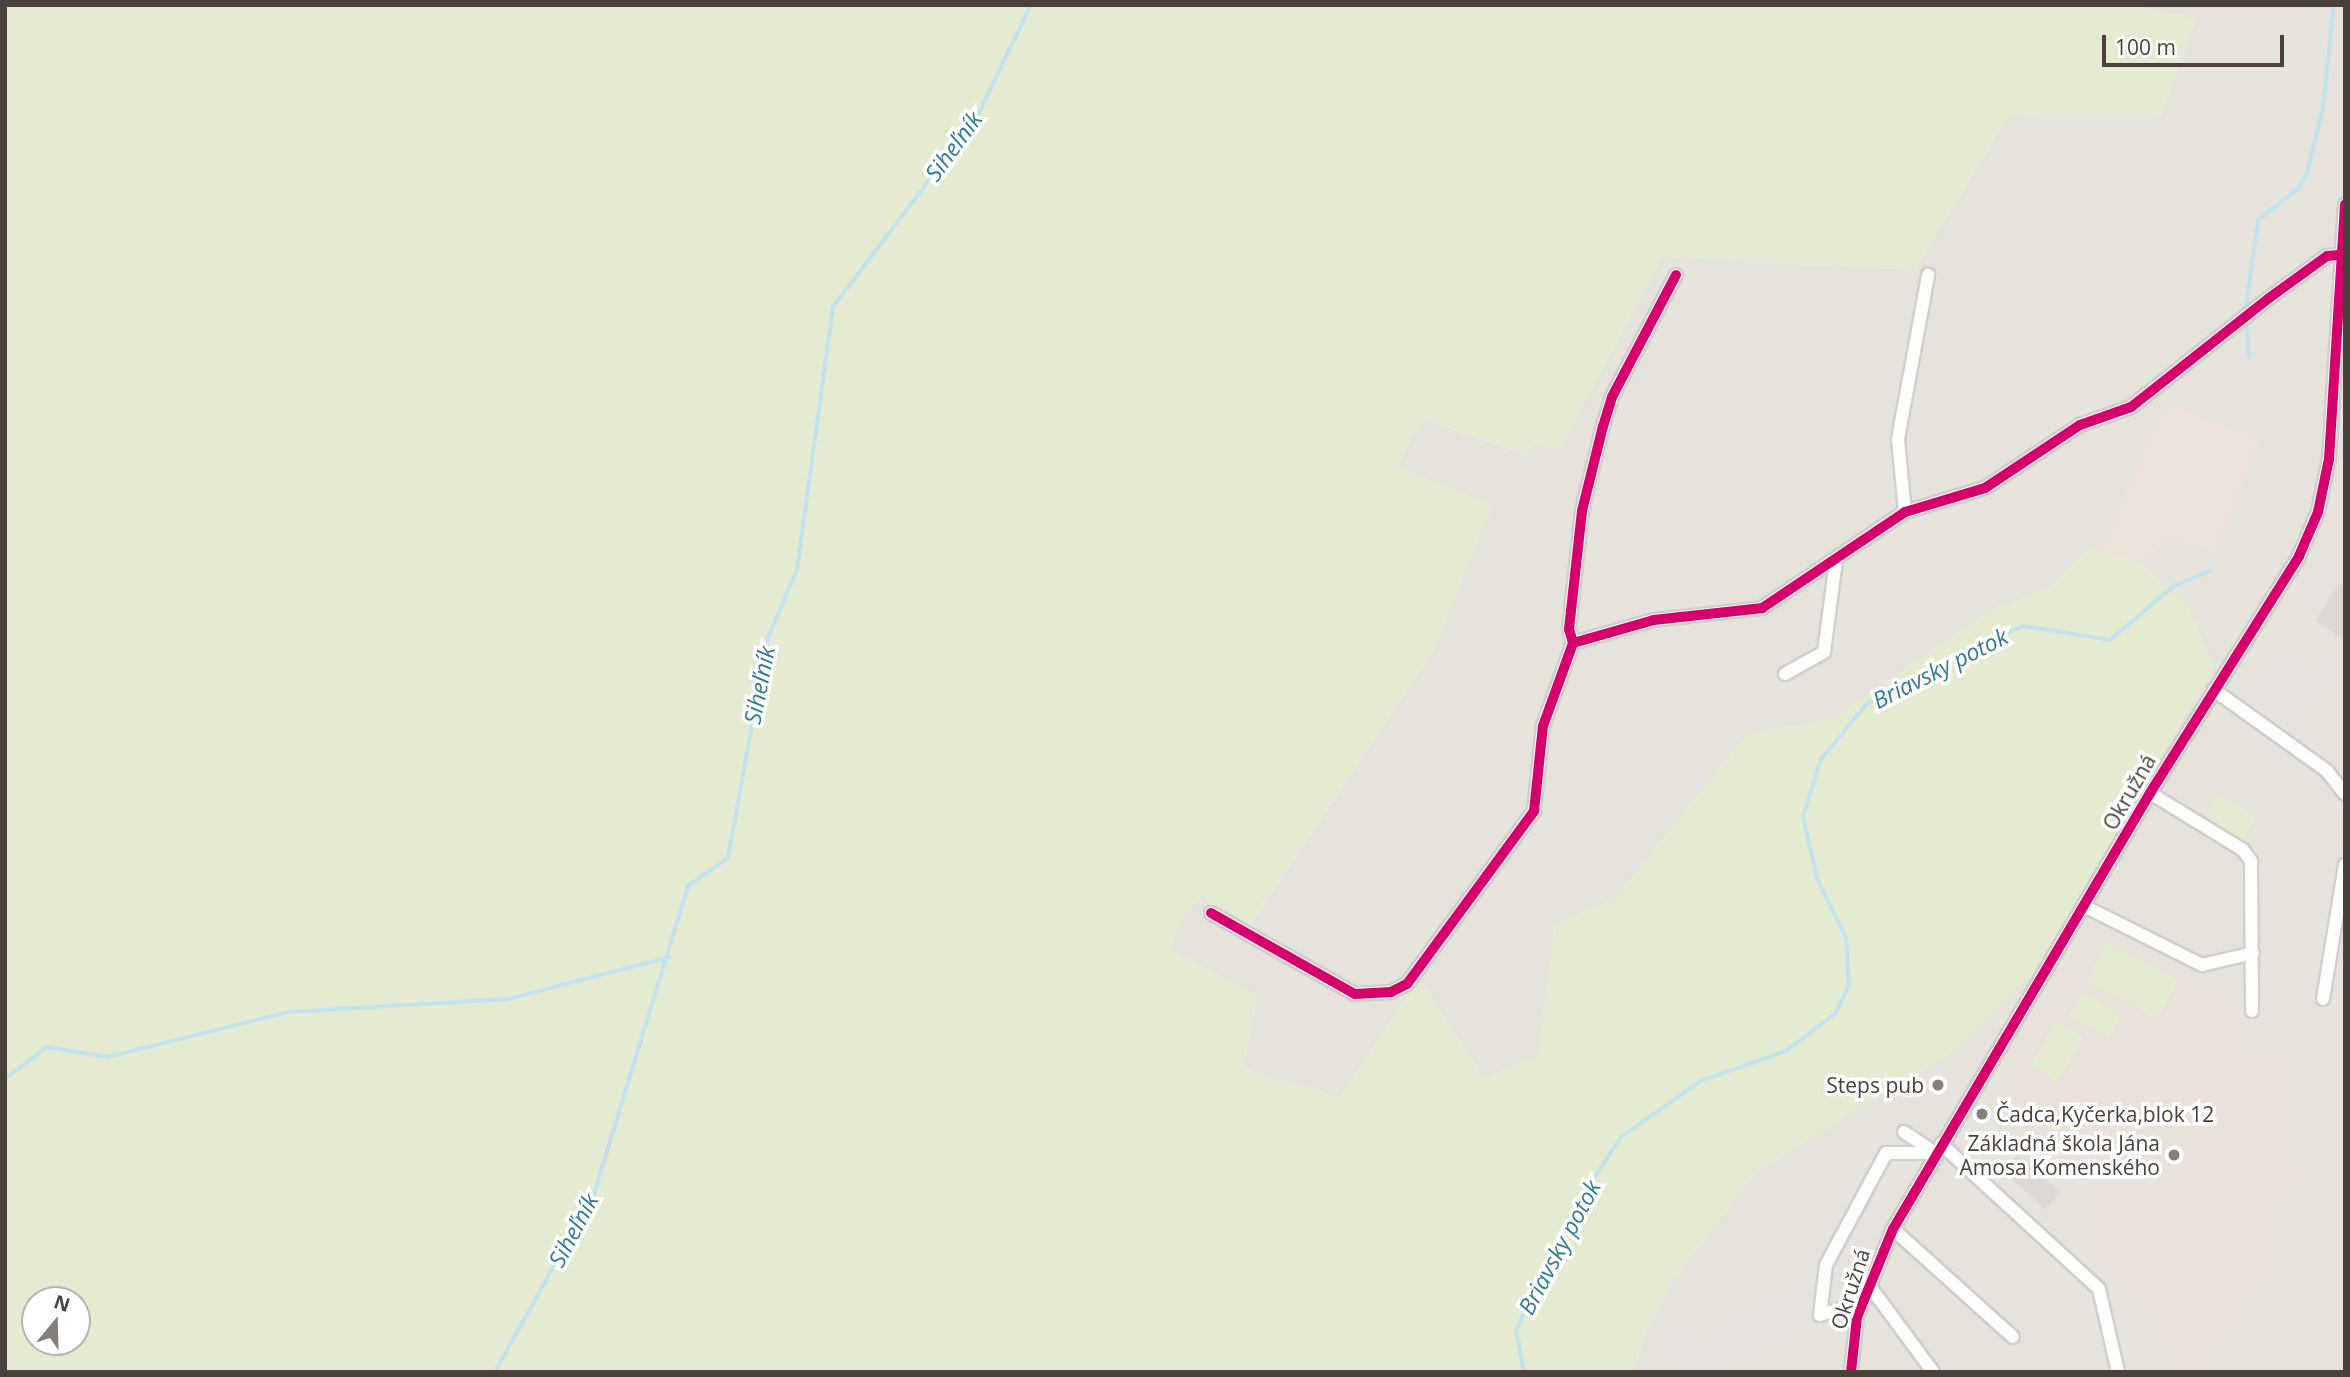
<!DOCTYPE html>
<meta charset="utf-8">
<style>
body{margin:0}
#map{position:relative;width:2350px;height:1377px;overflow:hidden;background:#f3f1ee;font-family:"Open Sans",sans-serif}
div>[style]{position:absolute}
.residential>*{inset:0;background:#e6e2dc}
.commercial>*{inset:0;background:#ede3db}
.education>*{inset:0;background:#e9e2da}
.green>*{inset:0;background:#e4ebd0;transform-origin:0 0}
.parking>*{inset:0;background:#e5e2df;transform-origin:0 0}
.stream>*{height:3.5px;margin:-1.75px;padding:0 1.75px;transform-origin:1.75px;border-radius:1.75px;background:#c2e2ed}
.building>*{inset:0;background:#dbd8d5;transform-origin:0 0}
.roads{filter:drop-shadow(2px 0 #d1cecc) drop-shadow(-2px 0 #d1cecc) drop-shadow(0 2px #d1cecc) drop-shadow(0 -2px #d1cecc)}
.street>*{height:12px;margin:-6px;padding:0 6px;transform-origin:6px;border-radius:6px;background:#fdfdfc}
.cycleway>*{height:10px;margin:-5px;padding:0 5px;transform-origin:5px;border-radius:5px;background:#d6006c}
.dots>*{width:19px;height:19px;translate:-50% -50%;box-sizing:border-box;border:4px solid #fff;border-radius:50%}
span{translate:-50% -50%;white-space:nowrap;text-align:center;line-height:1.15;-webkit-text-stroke:7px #fff;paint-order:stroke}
.street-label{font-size:21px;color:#49413a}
.poi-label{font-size:21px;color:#49413a}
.right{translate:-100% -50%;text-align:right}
.left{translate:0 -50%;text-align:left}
.water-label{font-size:23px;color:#337c97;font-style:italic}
.frame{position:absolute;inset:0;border:7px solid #49413a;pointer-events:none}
.north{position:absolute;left:21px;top:1286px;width:70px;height:70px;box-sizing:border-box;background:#fff;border:2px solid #b6b3b0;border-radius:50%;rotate:19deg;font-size:19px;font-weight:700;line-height:28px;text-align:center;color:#49413a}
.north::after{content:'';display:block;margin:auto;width:24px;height:32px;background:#847f79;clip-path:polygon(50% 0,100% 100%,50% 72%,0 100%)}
.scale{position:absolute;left:2102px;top:35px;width:182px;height:32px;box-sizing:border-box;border:4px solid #49413a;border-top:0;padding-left:9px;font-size:21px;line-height:24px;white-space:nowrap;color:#49413a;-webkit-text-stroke:5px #fff;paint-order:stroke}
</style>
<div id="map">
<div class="residential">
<i style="clip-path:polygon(2129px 5px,2345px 5px,2345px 1372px,1634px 1372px,1642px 1341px,1673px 1281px,1755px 1173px,1838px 1121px,2188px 606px,2141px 564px,2089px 547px,2049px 588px,1992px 609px,1832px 720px,1748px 733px,1614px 899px,1555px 924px,1538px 1057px,1483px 1077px,1420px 978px,1340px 1097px,1243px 1069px,1257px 995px,1171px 949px,1176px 928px,1202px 894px,1246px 930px,1437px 645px,1398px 466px,1412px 436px,1426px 420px,1527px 455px,1532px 443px,1560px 449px,1662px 257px,1915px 270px,2008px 117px,2160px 118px,2196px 19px)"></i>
</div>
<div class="commercial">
<i style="clip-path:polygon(2176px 406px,2259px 439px,2214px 554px,2171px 537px,2141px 564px,2102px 551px,2160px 413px)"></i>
</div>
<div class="education">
<i style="clip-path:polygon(2098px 929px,2223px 995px,2241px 1024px,2244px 1047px,2283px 1042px,2302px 1196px,2277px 1199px,2280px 1272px,2189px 1371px,2091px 1249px,2086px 1190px,1992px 1098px)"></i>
</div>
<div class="green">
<i style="clip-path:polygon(evenodd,5px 5px,2129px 5px,2196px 19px,2160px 118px,2008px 117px,1915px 270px,1662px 257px,1560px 450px,1532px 444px,1528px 455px,1427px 420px,1412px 436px,1398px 466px,1493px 505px,1437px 645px,1245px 930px,1213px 909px,1202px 894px,1176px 928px,1171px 949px,1257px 995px,1243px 1069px,1340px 1097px,1420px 978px,1483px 1077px,1537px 1057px,1555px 924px,1614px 898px,1748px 733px,1832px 720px,1992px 609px,2049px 588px,2089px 547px,2141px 564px,2188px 606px,2215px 666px,2034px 972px,1952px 1053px,1755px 1173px,1673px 1281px,1642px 1341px,1634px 1372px,5px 1372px,5px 5px,35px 1300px,77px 1300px,77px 1342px,35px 1342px,35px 1300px)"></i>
<i style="left:2218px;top:793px;width:46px;height:26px;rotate:32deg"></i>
<i style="left:2107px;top:942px;width:81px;height:44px;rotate:28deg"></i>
<i style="left:2082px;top:992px;width:46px;height:27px;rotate:29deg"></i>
<i style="left:2056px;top:1021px;width:32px;height:51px;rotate:30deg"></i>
</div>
<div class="parking">
<i style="left:2321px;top:564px;width:19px;height:32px;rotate:32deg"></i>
<i style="clip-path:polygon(2338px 637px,2345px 640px,2345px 656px,2316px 704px,2264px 672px,2277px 651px,2315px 674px)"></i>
<i style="clip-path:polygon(2256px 678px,2306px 712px,2295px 730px,2315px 745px,2313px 753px,2345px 782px,2345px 942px,2334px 1006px,2314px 1001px,2343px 837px,2341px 812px,2324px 790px,2260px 744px,2265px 723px,2239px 704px)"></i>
<i style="clip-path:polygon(1987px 1169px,2108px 1284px,2128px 1372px,2107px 1372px,2087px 1293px,1972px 1184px)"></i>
<i style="left:1861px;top:1172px;width:30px;height:113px;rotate:27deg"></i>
<i style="clip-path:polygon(1805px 1287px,1820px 1315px,1714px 1372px,1673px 1372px,1657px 1343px,1685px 1328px,1695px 1345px)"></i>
</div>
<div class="stream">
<i style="left:2245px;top:313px;width:94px;rotate:-82deg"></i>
<i style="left:2258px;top:220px;width:52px;rotate:-38deg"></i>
<i style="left:2299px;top:188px;width:17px;rotate:-62deg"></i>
<i style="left:2307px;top:173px;width:67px;rotate:-76.2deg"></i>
<i style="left:2323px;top:108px;width:104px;rotate:-83.9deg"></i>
<i style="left:2246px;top:321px;width:36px;rotate:84deg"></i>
<i style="left:5px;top:1079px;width:53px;rotate:-37.3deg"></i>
<i style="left:47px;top:1047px;width:61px;rotate:9.5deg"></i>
<i style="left:107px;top:1057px;width:187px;rotate:-13.9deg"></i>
<i style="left:289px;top:1012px;width:219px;rotate:-3.4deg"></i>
<i style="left:508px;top:999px;width:167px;rotate:-14.5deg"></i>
<i style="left:495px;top:1372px;width:204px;rotate:-60.9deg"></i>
<i style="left:594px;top:1194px;width:322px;rotate:-73deg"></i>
<i style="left:688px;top:886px;width:49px;rotate:-35deg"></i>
<i style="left:728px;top:858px;width:224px;rotate:-79.7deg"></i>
<i style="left:768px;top:638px;width:74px;rotate:-66.9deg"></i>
<i style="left:797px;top:570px;width:265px;rotate:-82.2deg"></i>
<i style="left:833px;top:307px;width:238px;rotate:-52.8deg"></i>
<i style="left:977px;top:117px;width:124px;rotate:-64.3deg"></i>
<i style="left:1524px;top:1372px;width:42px;rotate:-101deg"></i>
<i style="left:1516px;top:1331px;width:129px;rotate:-64.8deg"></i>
<i style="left:1571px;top:1214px;width:92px;rotate:-57deg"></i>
<i style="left:1621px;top:1137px;width:98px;rotate:-35deg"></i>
<i style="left:1701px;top:1081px;width:90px;rotate:-19.4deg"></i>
<i style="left:1786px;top:1051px;width:61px;rotate:-37.1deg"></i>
<i style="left:1835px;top:1014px;width:32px;rotate:-64deg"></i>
<i style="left:1849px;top:985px;width:47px;rotate:-93.7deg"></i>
<i style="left:1846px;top:938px;width:66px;rotate:-116.2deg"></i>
<i style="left:1817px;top:879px;width:64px;rotate:-102.7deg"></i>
<i style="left:1803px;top:817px;width:61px;rotate:-72.8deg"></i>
<i style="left:1821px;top:759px;width:72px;rotate:-50.1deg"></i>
<i style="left:1867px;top:704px;width:104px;rotate:-29.3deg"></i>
<i style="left:1958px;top:653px;width:71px;rotate:-22.2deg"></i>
<i style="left:2024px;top:626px;width:87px;rotate:9.2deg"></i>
<i style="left:2110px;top:640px;width:84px;rotate:-40.2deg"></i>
<i style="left:2174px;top:586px;width:39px;rotate:-23deg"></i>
</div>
<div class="building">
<i style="clip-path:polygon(2339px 583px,2345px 587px,2345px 640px,2315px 621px)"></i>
<i style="left:2018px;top:1154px;width:57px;height:23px;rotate:42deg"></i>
</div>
<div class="roads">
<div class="street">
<i style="left:1676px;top:275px;width:138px;rotate:117.7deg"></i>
<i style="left:1612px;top:397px;width:30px;rotate:107deg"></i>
<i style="left:1603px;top:426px;width:88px;rotate:103.9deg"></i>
<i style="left:1582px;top:511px;width:119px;rotate:96.3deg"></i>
<i style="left:1569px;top:629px;width:15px;rotate:74deg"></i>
<i style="left:1573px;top:643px;width:84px;rotate:-15.9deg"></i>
<i style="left:1654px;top:620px;width:109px;rotate:-6.3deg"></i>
<i style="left:1762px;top:608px;width:172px;rotate:-33.9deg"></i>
<i style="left:1905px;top:512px;width:84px;rotate:-16.7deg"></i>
<i style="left:1985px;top:488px;width:114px;rotate:-33.6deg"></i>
<i style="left:2080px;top:425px;width:54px;rotate:-19.4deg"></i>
<i style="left:2131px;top:407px;width:176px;rotate:-38.3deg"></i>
<i style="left:2269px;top:298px;width:72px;rotate:-35.9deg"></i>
<i style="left:2327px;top:256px;width:11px;rotate:-5deg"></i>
<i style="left:1905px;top:512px;width:73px;rotate:-95.5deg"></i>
<i style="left:1898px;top:439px;width:167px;rotate:-79.6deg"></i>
<i style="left:1785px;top:674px;width:45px;rotate:-29.4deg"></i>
<i style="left:1824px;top:652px;width:92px;rotate:-82.5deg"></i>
<i style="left:2214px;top:690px;width:139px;rotate:35.6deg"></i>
<i style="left:2327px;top:771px;width:29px;rotate:52deg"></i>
<i style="left:2150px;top:793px;width:109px;rotate:31.5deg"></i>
<i style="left:2243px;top:850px;width:14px;rotate:54deg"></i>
<i style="left:2251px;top:861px;width:150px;rotate:89.6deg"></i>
<i style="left:2086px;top:907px;width:130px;rotate:26.6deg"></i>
<i style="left:2202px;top:965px;width:52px;rotate:-13.2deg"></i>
<i style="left:1211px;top:913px;width:165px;rotate:29.4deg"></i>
<i style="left:1355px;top:994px;width:36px;rotate:-3deg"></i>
<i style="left:1391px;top:992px;width:18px;rotate:-27deg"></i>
<i style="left:1407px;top:984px;width:215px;rotate:-53.7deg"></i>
<i style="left:1534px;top:811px;width:85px;rotate:-84deg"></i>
<i style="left:1543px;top:726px;width:88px;rotate:-70.1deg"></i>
<i style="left:2323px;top:999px;width:136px;rotate:-80.7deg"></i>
<i style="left:1904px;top:1132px;width:34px;rotate:34deg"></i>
<i style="left:1941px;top:1144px;width:214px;rotate:42.5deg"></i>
<i style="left:2099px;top:1289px;width:85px;rotate:77.1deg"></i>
<i style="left:1893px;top:1229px;width:161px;rotate:42deg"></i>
<i style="left:1868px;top:1284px;width:109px;rotate:53.5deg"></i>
<i style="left:1862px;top:1303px;width:44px;rotate:164.1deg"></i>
<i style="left:1820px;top:1315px;width:50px;rotate:-83.2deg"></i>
<i style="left:1826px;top:1265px;width:127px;rotate:-61.8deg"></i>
<i style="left:1886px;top:1153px;width:50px"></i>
<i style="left:1851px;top:1372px;width:55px;rotate:-83.8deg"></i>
<i style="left:1857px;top:1317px;width:95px;rotate:-67.8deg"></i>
<i style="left:1893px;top:1229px;width:506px;rotate:-59.48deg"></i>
<i style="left:2150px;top:793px;width:280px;rotate:-57.8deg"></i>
<i style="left:2299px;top:556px;width:48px;rotate:-66.6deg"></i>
<i style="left:2318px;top:512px;width:54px;rotate:-78.3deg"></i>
<i style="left:2329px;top:459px;width:255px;rotate:-86.4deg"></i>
</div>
</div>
<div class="cycleway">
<i style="left:1676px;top:275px;width:138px;rotate:117.7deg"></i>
<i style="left:1612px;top:397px;width:30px;rotate:107deg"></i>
<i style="left:1603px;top:426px;width:88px;rotate:103.9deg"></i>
<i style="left:1582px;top:511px;width:119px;rotate:96.3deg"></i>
<i style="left:1569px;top:629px;width:15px;rotate:74deg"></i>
<i style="left:1573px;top:643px;width:84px;rotate:-15.9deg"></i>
<i style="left:1654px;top:620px;width:109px;rotate:-6.3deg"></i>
<i style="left:1762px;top:608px;width:172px;rotate:-33.9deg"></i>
<i style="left:1905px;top:512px;width:84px;rotate:-16.7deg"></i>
<i style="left:1985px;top:488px;width:114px;rotate:-33.6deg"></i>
<i style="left:2080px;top:425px;width:54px;rotate:-19.4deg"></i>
<i style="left:2131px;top:407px;width:176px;rotate:-38.3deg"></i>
<i style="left:2269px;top:298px;width:72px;rotate:-35.9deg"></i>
<i style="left:2327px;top:256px;width:11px;rotate:-5deg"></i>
<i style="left:1211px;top:913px;width:165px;rotate:29.4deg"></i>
<i style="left:1355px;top:994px;width:36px;rotate:-3deg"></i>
<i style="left:1391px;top:992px;width:18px;rotate:-27deg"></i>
<i style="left:1407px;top:984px;width:215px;rotate:-53.7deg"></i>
<i style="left:1534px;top:811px;width:85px;rotate:-84deg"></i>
<i style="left:1543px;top:726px;width:88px;rotate:-70.1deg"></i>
<i style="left:1851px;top:1372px;width:55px;rotate:-83.8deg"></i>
<i style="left:1857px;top:1317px;width:95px;rotate:-67.8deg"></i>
<i style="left:1893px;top:1229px;width:506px;rotate:-59.48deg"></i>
<i style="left:2150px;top:793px;width:280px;rotate:-57.8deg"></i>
<i style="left:2299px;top:556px;width:48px;rotate:-66.6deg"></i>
<i style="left:2318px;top:512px;width:54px;rotate:-78.3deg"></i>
<i style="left:2329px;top:459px;width:255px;rotate:-86.4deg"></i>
</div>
<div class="dots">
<i style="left:1938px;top:1085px;background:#847f79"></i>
<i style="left:1982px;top:1114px;background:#847f79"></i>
<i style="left:2174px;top:1155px;background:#847f79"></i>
</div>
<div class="street-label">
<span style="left:2129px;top:792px;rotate:-60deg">Okružná</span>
<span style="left:1850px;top:1289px;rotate:-72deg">Okružná</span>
</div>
<div class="poi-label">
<span class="right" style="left:1924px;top:1085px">Steps pub</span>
<span class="left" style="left:1996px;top:1114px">Čadca,Kyčerka,blok 12</span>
<span class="right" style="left:2160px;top:1155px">Základná škola Jána<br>Amosa Komenského</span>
</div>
<div class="water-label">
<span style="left:953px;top:146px;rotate:-54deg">Siheľník</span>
<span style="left:1940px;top:668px;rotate:-27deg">Briavsky potok</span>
<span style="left:759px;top:685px;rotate:-79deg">Siheľník</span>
<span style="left:573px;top:1230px;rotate:-62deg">Siheľník</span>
<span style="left:1559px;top:1247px;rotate:-62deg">Briavsky potok</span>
</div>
<div class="frame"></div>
<div class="north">N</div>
<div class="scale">100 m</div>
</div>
